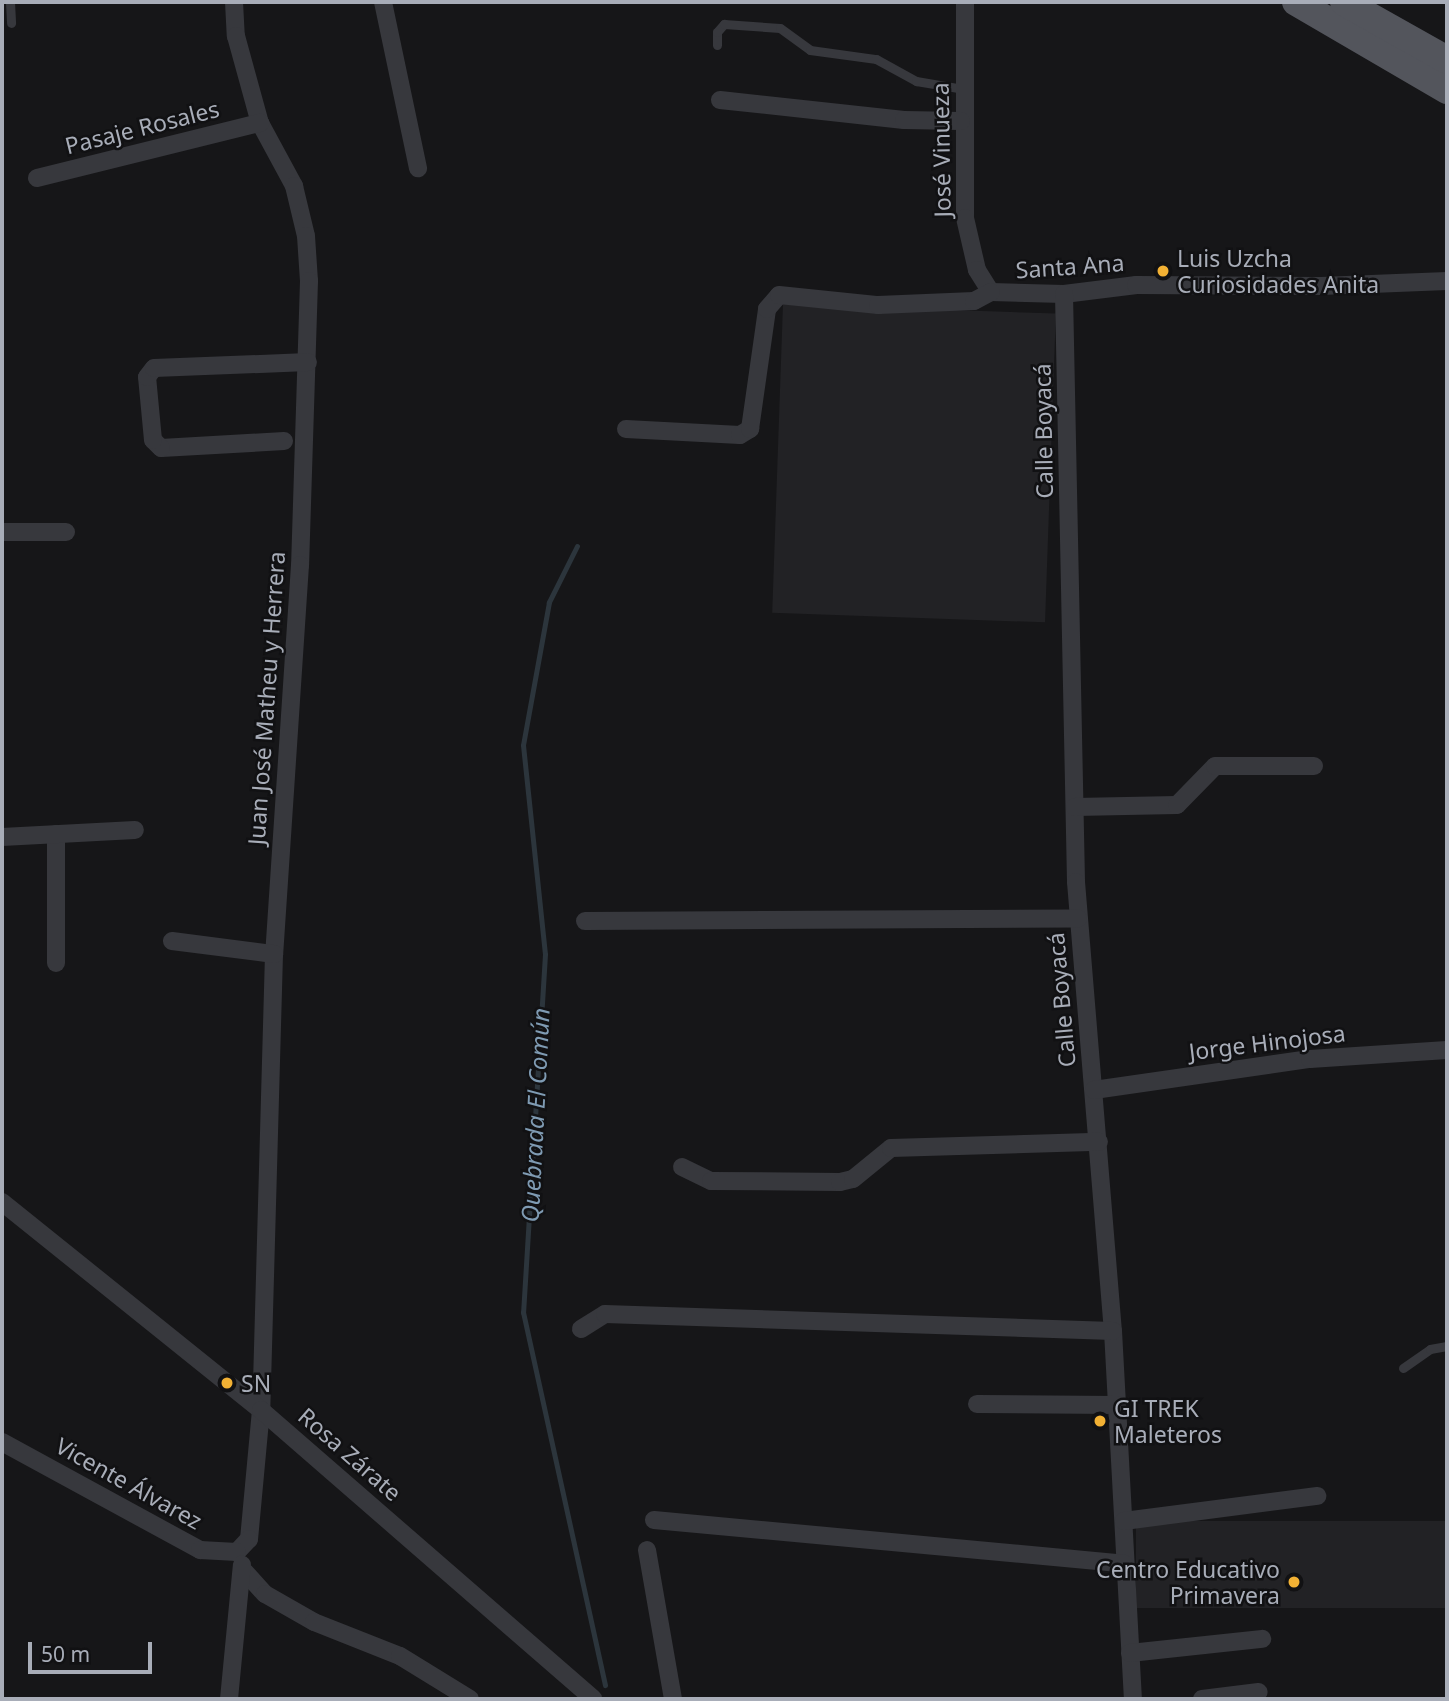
<!DOCTYPE html>
<meta charset="utf-8">
<style>
body{margin:0}
#map{position:relative;width:1449px;height:1701px;overflow:hidden;background:#161618;font-family:"Noto Sans",sans-serif}
div>[style]{position:absolute}
.built>*{inset:0;background:#222225;transform-origin:0 0}
.stream>*{height:5px;margin:-2.5px;padding:0 2.5px;transform-origin:2.5px;border-radius:2.5px;background:#2c353c}
.service>*{height:9px;margin:-4.5px;padding:0 4.5px;transform-origin:4.5px;border-radius:4.5px;background:#37383d}
.minor>*{height:18px;margin:-9px;padding:0 9px;transform-origin:9px;border-radius:9px;background:#37383d}
.primary>*{height:28px;margin:-14px;padding:0 14px;transform-origin:14px;border-radius:14px;background:#53555c}
.dots>*{width:19px;height:19px;translate:-50% -50%;box-sizing:border-box;border:4px solid #111113;border-radius:50%}
span{translate:-50% -50%;white-space:nowrap;text-align:center;line-height:1.15;-webkit-text-stroke:5px #111113;paint-order:stroke}
.street-label{font-size:23px;color:#a8adb8}
.poi-label{font-size:23px;color:#a8adb8}
.left{translate:0 -50%;text-align:left}
.right{translate:-100% -50%;text-align:right}
.water-label{font-size:24px;color:#7f9bb3;font-style:italic}
.frame{position:absolute;inset:0;border:4px solid #a8adb8;pointer-events:none}
.scale{position:absolute;left:28px;top:1642px;width:124px;height:32px;box-sizing:border-box;border:4px solid #a8adb8;border-top:0;padding-left:9px;font-size:21px;line-height:24px;white-space:nowrap;color:#a8adb8;-webkit-text-stroke:5px #111113;paint-order:stroke}
</style>
<div id="map">
<div class="built">
<i style="left:783px;top:304px;width:273px;height:309px;rotate:2deg"></i>
<i style="left:1447px;top:1521px;width:87px;height:311px;rotate:90deg"></i>
</div>
<div class="stream">
<i style="left:577px;top:546px;width:63px;rotate:116.6deg"></i>
<i style="left:549px;top:602px;width:145px;rotate:100.3deg"></i>
<i style="left:523px;top:745px;width:210px;rotate:84deg"></i>
<i style="left:545px;top:954px;width:359px;rotate:93.5deg"></i>
<i style="left:523px;top:1312px;width:382px;rotate:77.6deg"></i>
</div>
<div class="service">
<i style="left:10px;top:2px;width:21px;rotate:87deg"></i>
<i style="left:717px;top:45px;width:13px;rotate:-90deg"></i>
<i style="left:717px;top:32px;width:11px;rotate:-49deg"></i>
<i style="left:724px;top:24px;width:56px;rotate:4.1deg"></i>
<i style="left:780px;top:28px;width:37px;rotate:36deg"></i>
<i style="left:810px;top:50px;width:67px;rotate:7.8deg"></i>
<i style="left:876px;top:59px;width:46px;rotate:28.8deg"></i>
<i style="left:916px;top:81px;width:49px;rotate:9.5deg"></i>
<i style="left:1403px;top:1368px;width:33px;rotate:-35deg"></i>
<i style="left:1430px;top:1349px;width:17px;rotate:-10deg"></i>
</div>
<div class="minor">
<i style="left:234px;top:2px;width:34px;rotate:87deg"></i>
<i style="left:236px;top:36px;width:90px;rotate:74.6deg"></i>
<i style="left:260px;top:123px;width:72px;rotate:61.6deg"></i>
<i style="left:294px;top:186px;width:51px;rotate:76.5deg"></i>
<i style="left:306px;top:236px;width:45px;rotate:86.2deg"></i>
<i style="left:309px;top:281px;width:284px;rotate:91.8deg"></i>
<i style="left:300px;top:565px;width:390px;rotate:93.8deg"></i>
<i style="left:274px;top:954px;width:456px;rotate:91.6deg"></i>
<i style="left:261px;top:1410px;width:130px;rotate:95.3deg"></i>
<i style="left:249px;top:1539px;width:18px;rotate:133deg"></i>
<i style="left:383px;top:2px;width:170px;rotate:78.1deg"></i>
<i style="left:965px;top:2px;width:216px;rotate:90deg"></i>
<i style="left:965px;top:218px;width:53px;rotate:77deg"></i>
<i style="left:977px;top:270px;width:26px;rotate:58deg"></i>
<i style="left:991px;top:292px;width:73px;rotate:1.6deg"></i>
<i style="left:1064px;top:294px;width:73px;rotate:-7.1deg"></i>
<i style="left:1136px;top:285px;width:185px;rotate:0.3deg"></i>
<i style="left:1321px;top:286px;width:126px;rotate:-2.3deg"></i>
<i style="left:720px;top:100px;width:185px;rotate:6.2deg"></i>
<i style="left:904px;top:120px;width:57px;rotate:1deg"></i>
<i style="left:37px;top:178px;width:230px;rotate:-13.9deg"></i>
<i style="left:1064px;top:294px;width:588px;rotate:88.83deg"></i>
<i style="left:1076px;top:882px;width:451px;rotate:85.3deg"></i>
<i style="left:1113px;top:1331px;width:369px;rotate:86.9deg"></i>
<i style="left:626px;top:429px;width:114px;rotate:3deg"></i>
<i style="left:740px;top:435px;width:12px;rotate:-31deg"></i>
<i style="left:750px;top:429px;width:121px;rotate:-81.9deg"></i>
<i style="left:767px;top:309px;width:18px;rotate:-49deg"></i>
<i style="left:779px;top:295px;width:100px;rotate:5.8deg"></i>
<i style="left:878px;top:305px;width:96px;rotate:-2.4deg"></i>
<i style="left:974px;top:301px;width:19px;rotate:-28deg"></i>
<i style="left:284px;top:441px;width:123px;rotate:176.7deg"></i>
<i style="left:161px;top:448px;width:11px;rotate:-135deg"></i>
<i style="left:153px;top:440px;width:63px;rotate:-95.4deg"></i>
<i style="left:147px;top:377px;width:11px;rotate:-52deg"></i>
<i style="left:154px;top:368px;width:154px;rotate:-2.2deg"></i>
<i style="left:2px;top:532px;width:64px"></i>
<i style="left:1075px;top:807px;width:102px;rotate:-1.1deg"></i>
<i style="left:1177px;top:805px;width:54px;rotate:-45.7deg"></i>
<i style="left:1215px;top:766px;width:99px"></i>
<i style="left:56px;top:834px;width:129px;rotate:90deg"></i>
<i style="left:2px;top:837px;width:133px;rotate:-3deg"></i>
<i style="left:585px;top:921px;width:493px;rotate:-0.3deg"></i>
<i style="left:172px;top:941px;width:103px;rotate:7.3deg"></i>
<i style="left:1094px;top:1090px;width:218px;rotate:-8.2deg"></i>
<i style="left:1310px;top:1059px;width:137px;rotate:-3.8deg"></i>
<i style="left:682px;top:1167px;width:32px;rotate:26deg"></i>
<i style="left:711px;top:1181px;width:129px;rotate:0.4deg"></i>
<i style="left:840px;top:1182px;width:13px;rotate:-13deg"></i>
<i style="left:853px;top:1179px;width:49px;rotate:-39.2deg"></i>
<i style="left:891px;top:1148px;width:208px;rotate:-1.7deg"></i>
<i style="left:2px;top:1202px;width:332px;rotate:38.8deg"></i>
<i style="left:261px;top:1410px;width:440px;rotate:41deg"></i>
<i style="left:581px;top:1329px;width:28px;rotate:-32deg"></i>
<i style="left:605px;top:1314px;width:508px;rotate:1.92deg"></i>
<i style="left:977px;top:1404px;width:140px;rotate:0.4deg"></i>
<i style="left:2px;top:1442px;width:226px;rotate:28.6deg"></i>
<i style="left:200px;top:1550px;width:37px;rotate:3deg"></i>
<i style="left:654px;top:1520px;width:472px;rotate:5.3deg"></i>
<i style="left:1124px;top:1521px;width:195px;rotate:-7.4deg"></i>
<i style="left:647px;top:1550px;width:151px;rotate:80.1deg"></i>
<i style="left:245px;top:1572px;width:30px;rotate:48deg"></i>
<i style="left:265px;top:1594px;width:56px;rotate:29.7deg"></i>
<i style="left:314px;top:1622px;width:92px;rotate:21.6deg"></i>
<i style="left:400px;top:1656px;width:82px;rotate:31.6deg"></i>
<i style="left:1130px;top:1653px;width:133px;rotate:-6.1deg"></i>
<i style="left:229px;top:1699px;width:135px;rotate:-84.5deg"></i>
<i style="left:1202px;top:1699px;width:57px;rotate:-7deg"></i>
</div>
<div class="primary">
<i style="left:1296px;top:2px;width:175px;rotate:30.2deg"></i>
<i style="left:1344px;top:2px;width:118px;rotate:29.4deg"></i>
</div>
<div class="dots">
<i style="left:1163px;top:271px;background:#f2b134"></i>
<i style="left:227px;top:1383px;background:#f2b134"></i>
<i style="left:1100px;top:1421px;background:#f2b134"></i>
<i style="left:1294px;top:1582px;background:#f2b134"></i>
</div>
<div class="street-label">
<span style="left:142px;top:127px;rotate:-14deg">Pasaje Rosales</span>
<span style="left:941px;top:150px;rotate:-91deg">José Vinueza</span>
<span style="left:1070px;top:266px;rotate:-4deg">Santa Ana</span>
<span style="left:1043px;top:431px;rotate:-91deg">Calle Boyacá</span>
<span style="left:266px;top:698px;rotate:-86deg">Juan José Matheu y Herrera</span>
<span style="left:1061px;top:1000px;rotate:-95deg">Calle Boyacá</span>
<span style="left:1267px;top:1042px;rotate:-7deg">Jorge Hinojosa</span>
<span style="left:350px;top:1454px;rotate:41deg">Rosa Zárate</span>
<span style="left:129px;top:1483px;rotate:29deg">Vicente Álvarez</span>
</div>
<div class="poi-label">
<span class="left" style="left:1177px;top:271px">Luis Uzcha<br>Curiosidades Anita</span>
<span class="left" style="left:241px;top:1383px">SN</span>
<span class="left" style="left:1114px;top:1421px">GI TREK<br>Maleteros</span>
<span class="right" style="left:1280px;top:1582px">Centro Educativo<br>Primavera</span>
</div>
<div class="water-label">
<span style="left:535px;top:1115px;rotate:-87deg">Quebrada El Común</span>
</div>
<div class="frame"></div>
<div class="scale">50 m</div>
</div>
